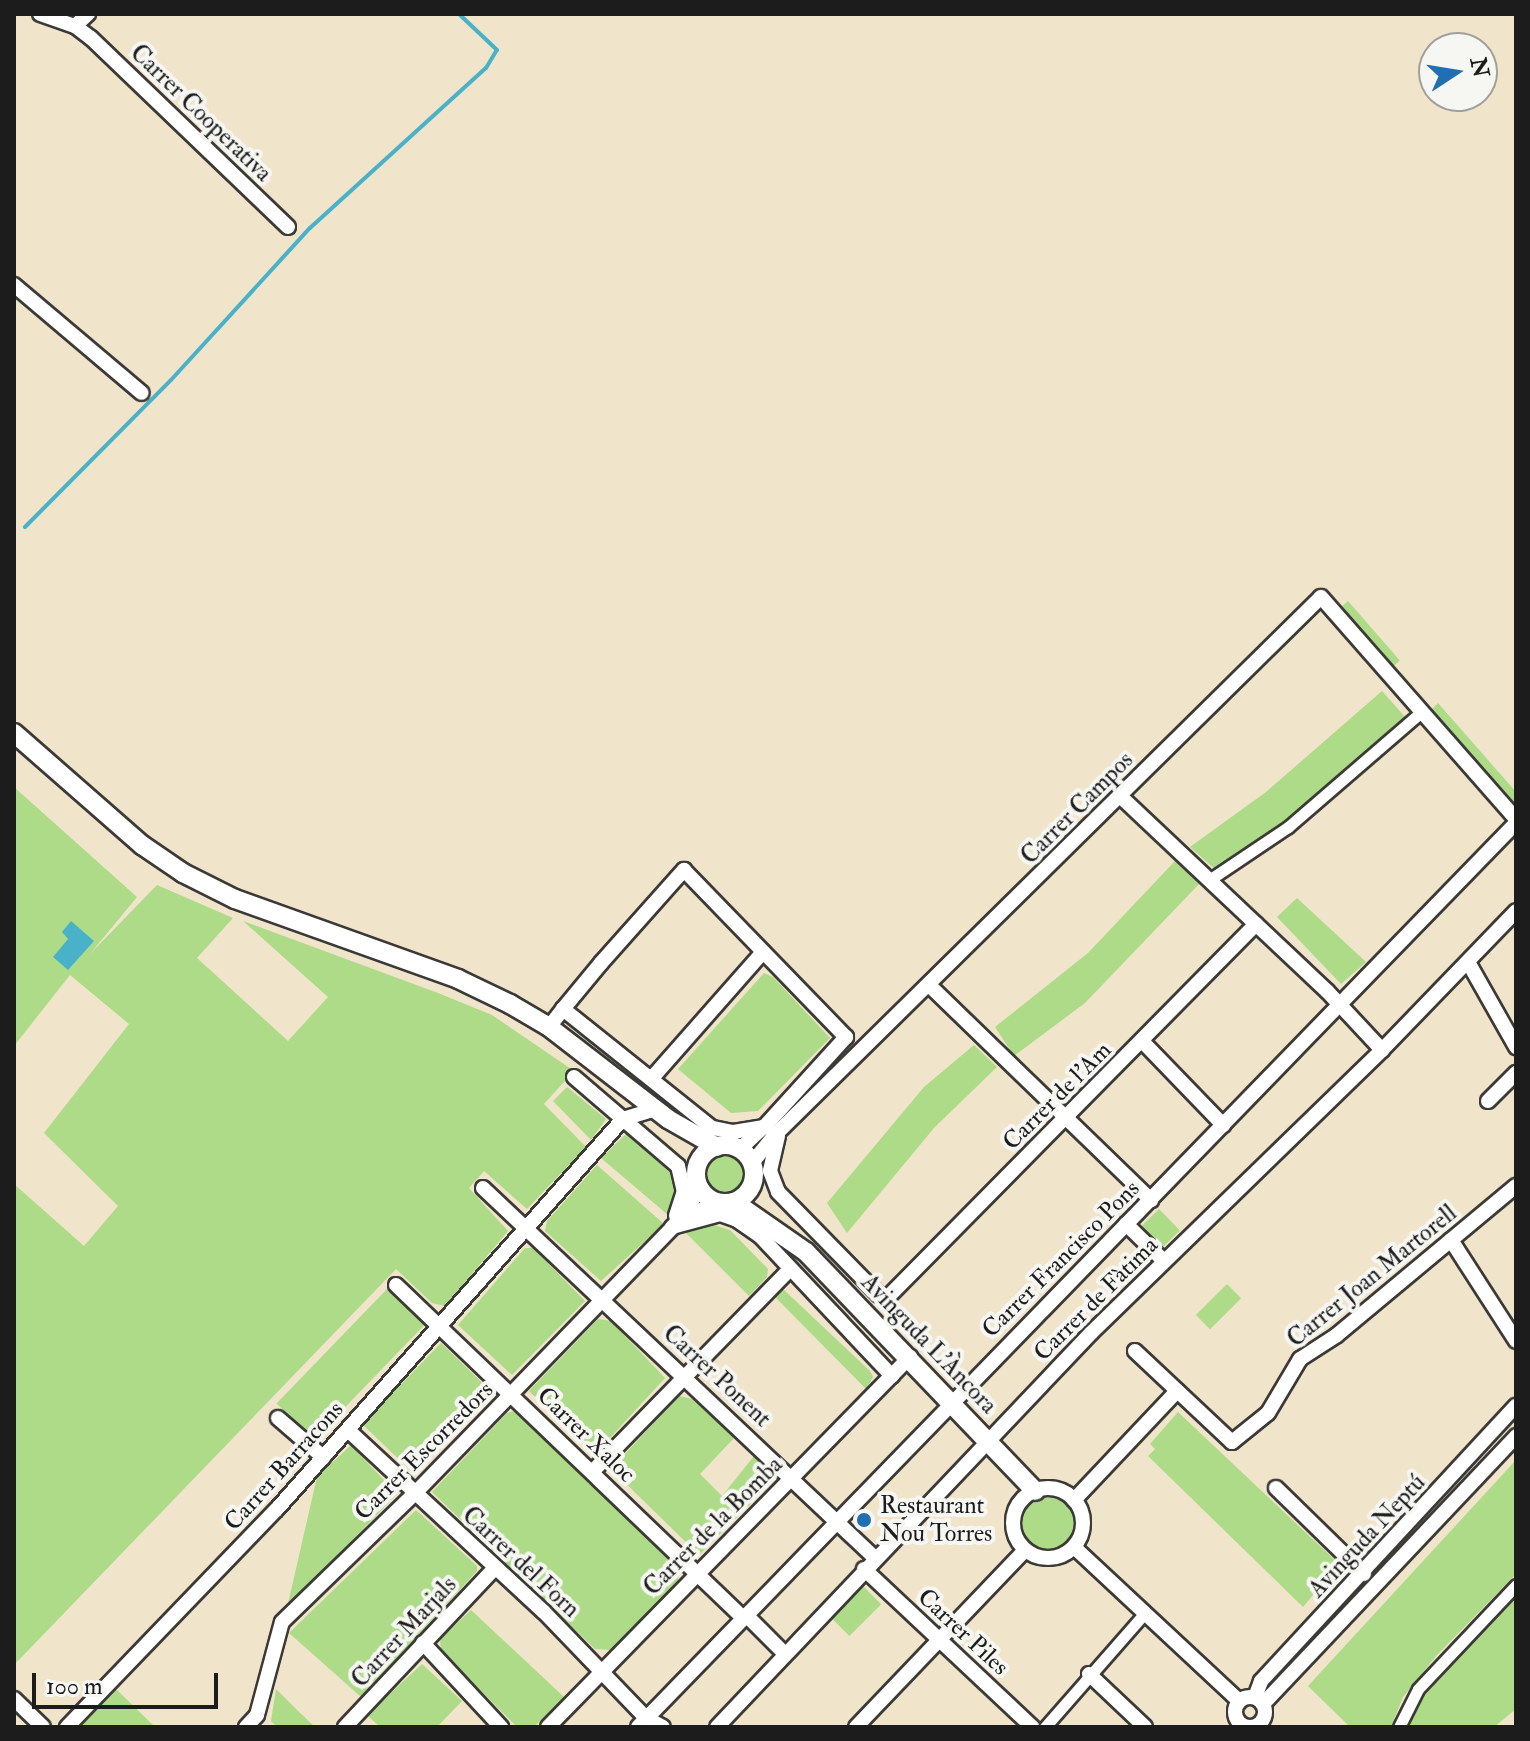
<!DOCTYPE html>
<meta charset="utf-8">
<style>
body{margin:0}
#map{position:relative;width:1530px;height:1741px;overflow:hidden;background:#f0e4ca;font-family:"IM FELL Double Pica",serif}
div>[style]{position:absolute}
.green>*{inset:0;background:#addb88;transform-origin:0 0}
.round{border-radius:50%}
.water>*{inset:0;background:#4ab2c8}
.stream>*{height:4px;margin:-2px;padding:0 2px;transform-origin:2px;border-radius:2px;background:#4ab2c8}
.roads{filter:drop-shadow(2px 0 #3c3a36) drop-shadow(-2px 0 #3c3a36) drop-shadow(0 2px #3c3a36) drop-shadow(0 -2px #3c3a36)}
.pedestrian>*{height:11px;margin:-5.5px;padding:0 5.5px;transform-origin:5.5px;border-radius:5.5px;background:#fff}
.minor>*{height:14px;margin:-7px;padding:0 7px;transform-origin:7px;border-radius:7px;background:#fff}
.minor>.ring{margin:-7px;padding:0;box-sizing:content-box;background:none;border:14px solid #fff;border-radius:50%}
.tertiary>*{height:18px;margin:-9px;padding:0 9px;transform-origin:9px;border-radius:9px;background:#fff}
.tertiary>.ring{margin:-9px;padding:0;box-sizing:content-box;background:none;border:18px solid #fff;border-radius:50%}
.dots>*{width:22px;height:22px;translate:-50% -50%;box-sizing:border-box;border:4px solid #f6f6f2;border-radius:50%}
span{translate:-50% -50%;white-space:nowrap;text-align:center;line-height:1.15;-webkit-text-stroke:8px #f6f6f2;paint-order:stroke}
.street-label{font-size:24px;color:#1c1c1c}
.poi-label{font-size:24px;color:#1c1c1c}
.left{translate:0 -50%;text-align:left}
.frame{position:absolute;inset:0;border:16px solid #1c1c1c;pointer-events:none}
.north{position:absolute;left:1418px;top:32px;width:80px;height:80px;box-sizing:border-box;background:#f6f6f2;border:2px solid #9f9f9c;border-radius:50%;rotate:78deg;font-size:22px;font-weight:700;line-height:32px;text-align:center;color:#1c1c1c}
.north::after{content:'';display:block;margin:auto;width:28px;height:36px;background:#1f6fb2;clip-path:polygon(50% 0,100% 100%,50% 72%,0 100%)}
.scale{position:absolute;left:32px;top:1673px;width:186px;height:36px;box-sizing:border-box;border:4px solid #1c1c1c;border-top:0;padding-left:10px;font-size:24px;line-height:28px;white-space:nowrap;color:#1c1c1c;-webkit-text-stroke:6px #f6f6f2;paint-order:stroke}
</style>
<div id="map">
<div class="green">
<i style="left:1348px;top:601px;width:79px;height:9px;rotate:49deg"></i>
<i style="clip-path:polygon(1382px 691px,1406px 718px,1278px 826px,1217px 871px,1190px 847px,1266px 792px)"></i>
<i style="clip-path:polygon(1438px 703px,1516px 792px,1516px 804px,1431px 710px)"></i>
<i style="clip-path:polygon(14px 787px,137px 897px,90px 954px,157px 885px,233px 918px,197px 958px,288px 1041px,328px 997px,243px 921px,438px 993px,492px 1015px,574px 1071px,544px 1104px,586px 1147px,527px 1209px,484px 1171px,469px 1188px,508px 1231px,445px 1306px,432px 1303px,396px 1269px,14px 1665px,14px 1184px,84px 1246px,118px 1206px,44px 1133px,129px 1024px,70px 975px,14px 1046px)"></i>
<i style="clip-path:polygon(1175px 861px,1200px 883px,1085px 1003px,1014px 1056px,995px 1027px,1088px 953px)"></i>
<i style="clip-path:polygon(1297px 898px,1366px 962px,1341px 984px,1277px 917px)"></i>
<i style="clip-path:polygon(764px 973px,773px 977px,830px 1038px,758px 1111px,731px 1113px,678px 1069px)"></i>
<i style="clip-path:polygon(974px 1045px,997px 1067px,934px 1128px,847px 1233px,827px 1203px,924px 1087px)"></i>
<i style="clip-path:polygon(567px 1087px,606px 1119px,591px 1140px,553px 1101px)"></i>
<i style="clip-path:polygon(626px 1134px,673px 1175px,676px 1190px,668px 1215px,601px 1158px)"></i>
<i class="round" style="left:696px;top:1146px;width:58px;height:58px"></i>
<i style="clip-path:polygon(597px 1165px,664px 1224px,601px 1281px,545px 1231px,547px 1221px)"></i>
<i style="left:1159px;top:1209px;width:30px;height:24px;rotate:46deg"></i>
<i style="clip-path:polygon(711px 1224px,730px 1230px,768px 1269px,767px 1277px,749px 1296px,686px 1233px)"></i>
<i style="clip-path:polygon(525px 1248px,533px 1248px,585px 1301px,512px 1375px,458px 1325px)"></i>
<i style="left:1227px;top:1284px;width:20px;height:44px;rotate:45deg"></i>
<i style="left:387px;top:1289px;width:52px;height:159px;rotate:44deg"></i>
<i style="clip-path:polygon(783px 1289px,870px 1371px,873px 1377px,866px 1389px,775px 1297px)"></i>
<i style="clip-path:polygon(598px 1319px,611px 1321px,665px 1378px,597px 1452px,591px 1452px,529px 1391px)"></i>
<i style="left:441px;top:1343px;width:73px;height:113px;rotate:44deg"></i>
<i style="clip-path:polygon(679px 1396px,692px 1399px,734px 1438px,700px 1474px,722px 1496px,754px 1456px,775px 1480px,699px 1555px,611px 1469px)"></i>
<i style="clip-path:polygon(514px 1411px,680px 1568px,678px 1580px,612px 1650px,595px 1649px,432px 1492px,507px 1413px)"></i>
<i style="clip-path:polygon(1178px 1412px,1339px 1564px,1303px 1607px,1148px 1456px,1155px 1449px,1150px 1444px)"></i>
<i style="clip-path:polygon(351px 1445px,397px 1494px,287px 1608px,317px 1477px)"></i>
<i style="clip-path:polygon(1516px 1460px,1516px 1574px,1438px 1654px,1403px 1697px,1391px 1727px,1350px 1727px,1308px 1686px)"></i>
<i class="round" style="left:1013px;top:1488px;width:70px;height:70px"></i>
<i style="clip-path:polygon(416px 1510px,477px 1566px,477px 1571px,361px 1697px,289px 1633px)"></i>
<i style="left:860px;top:1583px;width:30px;height:45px;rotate:45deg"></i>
<i style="clip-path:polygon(1516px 1596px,1516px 1709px,1494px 1727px,1407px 1727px,1415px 1706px)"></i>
<i style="clip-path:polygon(471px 1610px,564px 1697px,534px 1727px,517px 1727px,441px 1651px,440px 1639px)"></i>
<i style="clip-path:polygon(422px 1664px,462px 1701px,437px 1727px,380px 1727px,367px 1715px)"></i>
<i style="clip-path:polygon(116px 1689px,155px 1727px,79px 1727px)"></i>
<i style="clip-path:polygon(276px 1689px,295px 1708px,315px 1727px,277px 1727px,271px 1721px)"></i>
</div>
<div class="water">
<i style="clip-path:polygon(71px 921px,94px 941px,68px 970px,53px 957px,68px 939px,62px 932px)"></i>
</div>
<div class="stream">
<i style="left:25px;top:527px;width:207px;rotate:-45.2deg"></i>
<i style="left:171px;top:380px;width:206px;rotate:-47.6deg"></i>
<i style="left:310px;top:228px;width:238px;rotate:-42.3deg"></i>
<i style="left:486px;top:68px;width:21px;rotate:-59deg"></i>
<i style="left:497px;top:50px;width:52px;rotate:-136.5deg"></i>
</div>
<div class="roads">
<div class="pedestrian">
<i style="left:1209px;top:880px;width:95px;rotate:-33.9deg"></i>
<i style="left:1288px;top:827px;width:176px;rotate:-40.8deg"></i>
<i style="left:1045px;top:1727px;width:150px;rotate:-48.8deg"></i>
<i style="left:1399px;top:1727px;width:42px;rotate:-63.4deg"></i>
<i style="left:1418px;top:1689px;width:143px;rotate:-46.7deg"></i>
</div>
<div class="minor">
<i style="left:40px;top:14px;width:37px;rotate:19deg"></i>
<i style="left:75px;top:26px;width:20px;rotate:37deg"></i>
<i style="left:91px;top:38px;width:273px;rotate:43.8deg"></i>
<i style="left:75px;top:26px;width:18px;rotate:-43deg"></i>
<i style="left:14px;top:285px;width:167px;rotate:40.2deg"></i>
<i style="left:1120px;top:796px;width:284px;rotate:43.3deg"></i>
<i style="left:1327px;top:991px;width:81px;rotate:47deg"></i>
<i style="left:1468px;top:962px;width:98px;rotate:60.5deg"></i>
<i style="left:930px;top:986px;width:308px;rotate:44.1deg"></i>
<i style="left:549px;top:1027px;width:23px;rotate:-52deg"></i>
<i style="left:563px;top:1009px;width:60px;rotate:-50.4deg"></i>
<i style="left:601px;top:963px;width:125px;rotate:-48.3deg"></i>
<i style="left:684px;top:870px;width:233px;rotate:45.9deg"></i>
<i style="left:846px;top:1037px;width:122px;rotate:132.3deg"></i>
<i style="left:764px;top:1127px;width:31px;rotate:171deg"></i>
<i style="left:733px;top:1132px;width:21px;rotate:-169deg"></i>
<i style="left:712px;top:1128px;width:191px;rotate:-141.4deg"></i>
<i style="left:1142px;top:1041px;width:117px;rotate:46deg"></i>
<i style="left:574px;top:1077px;width:137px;rotate:40.6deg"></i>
<i style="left:678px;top:1166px;width:26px;rotate:77deg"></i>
<i style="left:684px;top:1191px;width:26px;rotate:108deg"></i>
<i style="left:652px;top:1078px;width:168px;rotate:-48.6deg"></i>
<i style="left:1488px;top:1101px;width:40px;rotate:-45deg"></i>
<i style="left:778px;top:1136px;width:36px;rotate:103deg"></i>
<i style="left:770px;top:1171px;width:22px;rotate:69deg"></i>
<i style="left:778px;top:1192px;width:144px;rotate:45.6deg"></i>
<i style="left:879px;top:1295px;width:9px;rotate:13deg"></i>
<i style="left:888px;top:1297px;width:524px;rotate:-45.39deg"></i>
<i style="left:740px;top:1149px;width:33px;rotate:-43deg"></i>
<i style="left:752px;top:1163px;width:33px;rotate:-51deg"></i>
<i style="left:773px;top:1137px;width:769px;rotate:-44.58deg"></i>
<i style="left:1321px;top:597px;width:295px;rotate:48.7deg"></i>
<i style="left:483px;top:1188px;width:539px;rotate:43.35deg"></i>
<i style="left:689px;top:1216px;width:30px;rotate:-27deg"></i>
<i style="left:1126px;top:1224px;width:53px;rotate:44.2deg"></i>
<i style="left:672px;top:1227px;width:50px;rotate:-15.2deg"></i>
<i style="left:720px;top:1214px;width:18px;rotate:19deg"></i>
<i style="left:737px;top:1220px;width:29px;rotate:35deg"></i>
<i style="left:761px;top:1237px;width:191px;rotate:46.7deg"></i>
<i style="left:1451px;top:1240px;width:120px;rotate:57.2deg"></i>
<i style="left:396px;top:1285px;width:482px;rotate:43.8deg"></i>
<i style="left:1135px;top:1351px;width:133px;rotate:43.2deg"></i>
<i style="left:1232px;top:1442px;width:46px;rotate:-38.9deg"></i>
<i style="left:1268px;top:1413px;width:63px;rotate:-59.3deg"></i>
<i style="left:1300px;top:1359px;width:44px;rotate:-33deg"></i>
<i style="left:1337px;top:1335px;width:233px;rotate:-39.8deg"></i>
<i style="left:278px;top:1418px;width:60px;rotate:40.9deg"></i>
<i style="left:348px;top:1430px;width:267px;rotate:42.9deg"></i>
<i style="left:544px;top:1612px;width:147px;rotate:46.1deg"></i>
<i style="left:646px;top:1718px;width:19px;rotate:28deg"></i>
<i style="left:592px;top:1472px;width:282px;rotate:-45.7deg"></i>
<i style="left:1276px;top:1488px;width:123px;rotate:44.3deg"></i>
<i class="ring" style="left:1013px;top:1488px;width:56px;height:56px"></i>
<i style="left:1074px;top:1500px;width:150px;rotate:-46.6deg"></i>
<i style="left:1074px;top:1547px;width:226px;rotate:43deg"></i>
<i style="left:864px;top:1569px;width:231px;rotate:43.2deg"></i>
<i style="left:747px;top:1616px;width:54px;rotate:45deg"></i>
<i style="left:423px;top:1643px;width:115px;rotate:47.1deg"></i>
<i style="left:1089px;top:1674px;width:77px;rotate:43.4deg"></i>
<i style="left:1255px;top:1697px;width:17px;rotate:-69deg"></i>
<i style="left:1261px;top:1681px;width:375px;rotate:-47.2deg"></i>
<i class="ring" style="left:1235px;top:1697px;width:16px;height:16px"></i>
<i style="left:14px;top:1699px;width:40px;rotate:44deg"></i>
<i style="left:1263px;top:1704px;width:369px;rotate:-46.6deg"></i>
<i style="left:67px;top:1727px;width:303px;rotate:-46.1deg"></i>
<i style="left:277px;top:1509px;width:521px;rotate:-48.42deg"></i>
<i style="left:623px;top:1119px;width:34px;rotate:-17deg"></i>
<i style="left:246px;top:1727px;width:16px;rotate:-47deg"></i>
<i style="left:257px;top:1715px;width:96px;rotate:-75deg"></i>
<i style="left:282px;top:1622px;width:190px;rotate:-44.1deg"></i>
<i style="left:418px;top:1490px;width:365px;rotate:-45.9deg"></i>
<i style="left:672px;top:1228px;width:36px;rotate:-54deg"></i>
<i style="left:693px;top:1199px;width:21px;rotate:-79deg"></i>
<i style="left:345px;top:1727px;width:219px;rotate:-46.7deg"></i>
<i style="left:548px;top:1727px;width:518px;rotate:-45.63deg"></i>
<i style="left:638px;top:1727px;width:1260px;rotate:-45.84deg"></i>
<i style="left:717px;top:1727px;width:543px;rotate:-46.49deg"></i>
<i style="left:1091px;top:1333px;width:406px;rotate:-44.2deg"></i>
<i style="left:1382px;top:1050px;width:193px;rotate:-46deg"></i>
<i style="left:856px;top:1727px;width:245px;rotate:-46.3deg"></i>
</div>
<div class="tertiary">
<i style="left:14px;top:733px;width:170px;rotate:41.2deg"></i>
<i style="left:142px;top:845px;width:50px;rotate:34.3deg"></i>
<i style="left:183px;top:873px;width:58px;rotate:26.6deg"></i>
<i style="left:235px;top:899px;width:237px;rotate:19.7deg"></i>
<i style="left:458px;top:979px;width:58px;rotate:25.7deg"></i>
<i style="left:510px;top:1004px;width:45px;rotate:30.5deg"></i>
<i style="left:549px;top:1027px;width:150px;rotate:37.7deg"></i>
<i style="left:668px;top:1119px;width:56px;rotate:29.7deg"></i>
<i class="ring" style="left:696px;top:1145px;width:40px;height:40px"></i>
<i style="left:734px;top:1202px;width:88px;rotate:34.8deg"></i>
<i style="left:806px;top:1252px;width:331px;rotate:46.2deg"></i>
</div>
</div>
<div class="dots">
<i style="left:864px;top:1520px;background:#1f6fb2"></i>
</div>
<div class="street-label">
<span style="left:201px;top:113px;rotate:44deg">Carrer Cooperativa</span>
<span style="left:1077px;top:808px;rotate:-45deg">Carrer Campos</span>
<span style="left:1057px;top:1096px;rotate:-45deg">Carrer de l'Am</span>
<span style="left:1061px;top:1259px;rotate:-45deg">Carrer Francisco Pons</span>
<span style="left:1372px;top:1276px;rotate:-39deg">Carrer Joan Martorell</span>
<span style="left:1096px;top:1299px;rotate:-45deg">Carrer de Fàtima</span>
<span style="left:929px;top:1344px;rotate:46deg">Avinguda L'Àncora</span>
<span style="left:717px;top:1376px;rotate:43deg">Carrer Ponent</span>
<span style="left:586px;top:1435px;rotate:44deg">Carrer Xaloc</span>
<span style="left:424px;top:1451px;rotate:-45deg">Carrer Escorredors</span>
<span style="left:284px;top:1466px;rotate:-48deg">Carrer Barracons</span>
<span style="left:713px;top:1526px;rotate:-45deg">Carrer de la Bomba</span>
<span style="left:1367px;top:1536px;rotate:-47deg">Avinguda Neptú</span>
<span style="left:521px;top:1562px;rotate:43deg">Carrer del Forn</span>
<span style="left:404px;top:1632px;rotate:-47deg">Carrer Marjals</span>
<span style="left:963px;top:1632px;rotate:43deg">Carrer Piles</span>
</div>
<div class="poi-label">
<span class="left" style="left:880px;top:1520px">Restaurant<br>Nou Torres</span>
</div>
<div class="frame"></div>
<div class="north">N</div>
<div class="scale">100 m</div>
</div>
